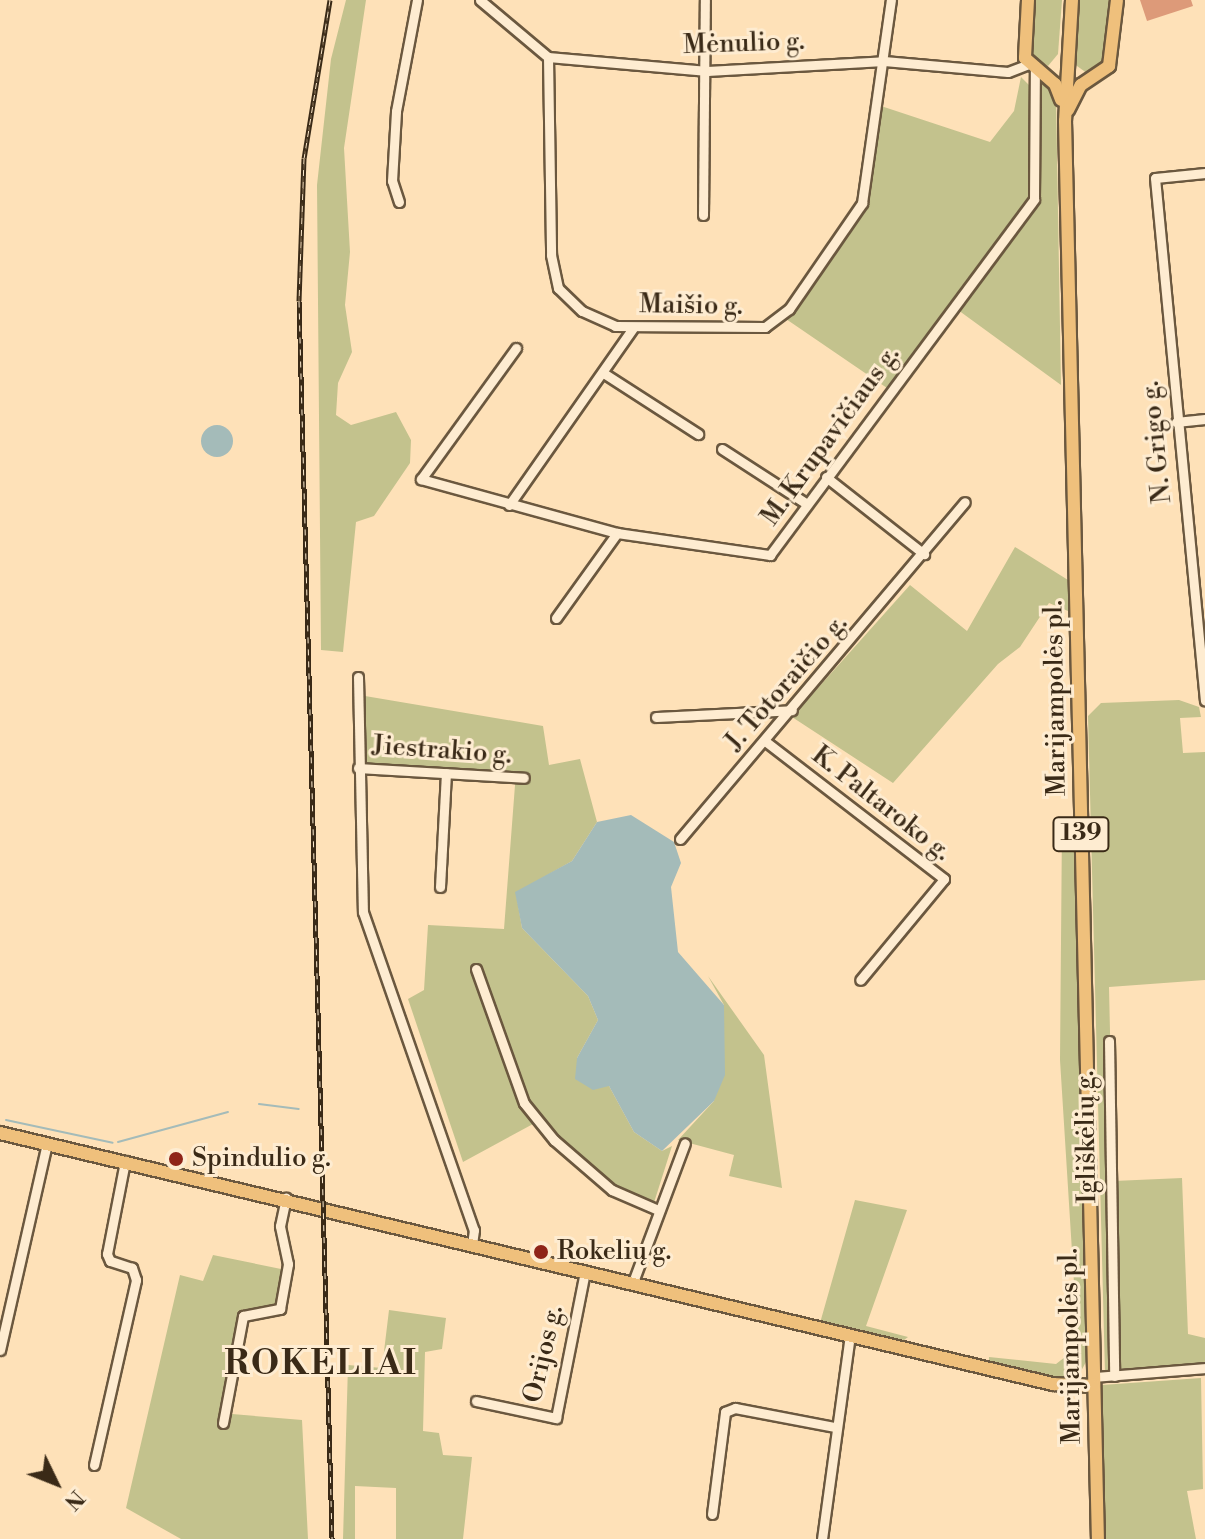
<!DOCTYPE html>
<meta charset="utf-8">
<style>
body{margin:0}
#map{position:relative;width:1205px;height:1539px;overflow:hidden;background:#fee1b8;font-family:"Libre Bodoni",serif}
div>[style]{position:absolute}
.green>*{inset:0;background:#c3c28d}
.water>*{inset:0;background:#a4bbb9}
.round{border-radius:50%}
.stream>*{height:2px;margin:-1px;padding:0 1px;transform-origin:1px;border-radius:1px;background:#a4bbb9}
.building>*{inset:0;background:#dd9a79}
.roads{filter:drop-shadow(2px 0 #6b583f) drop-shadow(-2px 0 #6b583f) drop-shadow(0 2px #6b583f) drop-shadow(0 -2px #6b583f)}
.minor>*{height:9px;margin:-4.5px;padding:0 4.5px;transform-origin:4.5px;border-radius:4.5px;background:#feecd1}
.major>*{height:12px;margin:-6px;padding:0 6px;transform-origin:6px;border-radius:6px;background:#efc07c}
.rail>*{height:5px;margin-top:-2.5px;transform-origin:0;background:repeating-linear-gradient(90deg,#feecd1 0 6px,#3a2a17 0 12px);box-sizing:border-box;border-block:2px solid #3a2a17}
.dots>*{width:22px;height:22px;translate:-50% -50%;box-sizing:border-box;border:4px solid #feecd1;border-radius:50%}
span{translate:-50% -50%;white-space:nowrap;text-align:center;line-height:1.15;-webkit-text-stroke:6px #feecd1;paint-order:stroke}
.shield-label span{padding:2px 6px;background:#feecd1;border:2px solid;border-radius:6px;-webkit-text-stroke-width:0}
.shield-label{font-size:24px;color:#3a2a17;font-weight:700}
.street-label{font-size:26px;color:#3a2a17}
.poi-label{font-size:26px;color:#3a2a17}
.left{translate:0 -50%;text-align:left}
.district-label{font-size:34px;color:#3a2a17;font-weight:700;letter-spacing:2px}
.north{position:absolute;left:16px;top:1443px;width:80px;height:80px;-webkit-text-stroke:6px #feecd1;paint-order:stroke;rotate:133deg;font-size:22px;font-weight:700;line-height:32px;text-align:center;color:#3a2a17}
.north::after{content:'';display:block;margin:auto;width:28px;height:36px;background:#3a2a17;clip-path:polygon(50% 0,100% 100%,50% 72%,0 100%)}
</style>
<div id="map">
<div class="green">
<i style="clip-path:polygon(346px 0,366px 0,344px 148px,350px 252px,345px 305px,352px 352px,338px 383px,336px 415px,351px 425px,396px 412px,411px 440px,410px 463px,374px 516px,356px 522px,343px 652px,321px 650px,317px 185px,331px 59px)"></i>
<i style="clip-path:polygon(1033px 0,1062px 0,1058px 54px,1048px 66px,1030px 55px)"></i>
<i style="clip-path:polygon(1079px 0,1112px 0,1105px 61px,1088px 74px,1073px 63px)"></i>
<i style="clip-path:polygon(1021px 77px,1032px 88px,1031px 194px,887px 388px,786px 319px,863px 210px,881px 106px,990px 142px,1014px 111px)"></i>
<i style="clip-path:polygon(1045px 79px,1056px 96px,1061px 385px,958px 310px,1041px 193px,1039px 84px)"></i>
<i style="clip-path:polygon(1015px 547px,1068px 580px,1068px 611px,1049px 603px,1020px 647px,998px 664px,893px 783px,792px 717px,910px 585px,967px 631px)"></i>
<i style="clip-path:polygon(365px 696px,543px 726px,549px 765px,580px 759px,597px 822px,572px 861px,516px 893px,522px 928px,588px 996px,598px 1020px,577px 1058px,609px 1086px,634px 1132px,662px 1151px,672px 1146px,651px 1212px,610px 1194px,533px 1124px,463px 1162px,408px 999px,424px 990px,428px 925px,504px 929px,516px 772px,366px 765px)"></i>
<i style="clip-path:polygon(1179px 700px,1199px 707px,1201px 717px,1180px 718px,1183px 753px,1205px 752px,1205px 980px,1109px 987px,1112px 1121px,1104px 1123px,1111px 1369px,1105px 1374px,1088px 716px,1101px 703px)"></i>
<i style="clip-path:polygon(1062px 823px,1075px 836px,1087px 1360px,1080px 1373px,1061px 1381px,989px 1362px,989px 1357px,1056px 1364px,1078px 1347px,1060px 1060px)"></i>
<i style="clip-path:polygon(708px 976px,764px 1055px,782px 1188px,729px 1176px,734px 1155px,678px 1140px,714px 1101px,724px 1005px)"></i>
<i style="clip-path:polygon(1182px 1178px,1188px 1334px,1205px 1338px,1205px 1364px,1120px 1372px,1114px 1181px)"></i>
<i style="clip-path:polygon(855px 1200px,907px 1210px,866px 1326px,908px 1337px,904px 1340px,820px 1323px)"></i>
<i style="clip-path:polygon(213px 1255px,286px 1270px,278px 1307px,240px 1310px,220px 1413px,302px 1420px,308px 1539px,181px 1539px,126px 1508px,180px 1275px,203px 1281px)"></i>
<i style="clip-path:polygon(389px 1310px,446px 1318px,442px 1349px,425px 1352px,423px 1431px,439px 1433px,443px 1455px,472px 1457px,463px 1539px,396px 1539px,396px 1488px,355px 1486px,355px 1539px,343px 1539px,348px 1365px,382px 1368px)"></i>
<i style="clip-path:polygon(1201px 1378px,1203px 1489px,1187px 1491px,1196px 1539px,1105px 1539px,1102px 1385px)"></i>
</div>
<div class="water">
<i class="round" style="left:201px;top:425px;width:32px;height:32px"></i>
<i style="clip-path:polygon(631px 815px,674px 842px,681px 863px,671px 887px,678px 952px,724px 1005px,725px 1075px,714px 1101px,662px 1151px,634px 1132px,609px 1086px,593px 1090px,575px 1079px,577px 1058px,598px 1020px,588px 996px,522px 928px,515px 892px,572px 861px,597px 822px)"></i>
</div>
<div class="stream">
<i style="left:259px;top:1104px;width:40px;rotate:7.1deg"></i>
<i style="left:6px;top:1120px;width:109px;rotate:12.1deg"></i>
<i style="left:118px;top:1142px;width:114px;rotate:-15.3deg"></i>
</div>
<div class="building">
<i style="clip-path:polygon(1140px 0,1191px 0,1193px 6px,1147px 21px)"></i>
</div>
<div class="roads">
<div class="minor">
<i style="left:480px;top:0;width:89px;rotate:40deg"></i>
<i style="left:548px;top:57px;width:160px;rotate:5deg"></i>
<i style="left:707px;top:71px;width:177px;rotate:-3.2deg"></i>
<i style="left:884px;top:61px;width:124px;rotate:5.1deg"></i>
<i style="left:1008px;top:72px;width:22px;rotate:-21deg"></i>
<i style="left:548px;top:57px;width:198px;rotate:89.1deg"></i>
<i style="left:551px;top:255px;width:34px;rotate:78deg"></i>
<i style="left:558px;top:288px;width:33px;rotate:44deg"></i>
<i style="left:582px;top:311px;width:36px;rotate:24deg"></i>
<i style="left:615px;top:326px;width:150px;rotate:0.4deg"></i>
<i style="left:765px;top:327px;width:30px;rotate:-37deg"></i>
<i style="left:789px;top:309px;width:129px;rotate:-55.4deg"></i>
<i style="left:862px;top:203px;width:205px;rotate:-81.9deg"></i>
<i style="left:1205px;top:173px;width:50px;rotate:174.3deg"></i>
<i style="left:1155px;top:178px;width:525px;rotate:84.54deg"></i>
<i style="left:399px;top:202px;width:22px;rotate:-108deg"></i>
<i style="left:392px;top:181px;width:70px;rotate:-86.7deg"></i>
<i style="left:396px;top:111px;width:113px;rotate:-79.3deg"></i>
<i style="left:703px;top:215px;width:215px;rotate:-89.5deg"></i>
<i style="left:516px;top:348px;width:162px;rotate:125.9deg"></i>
<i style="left:421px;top:479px;width:203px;rotate:15.4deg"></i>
<i style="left:617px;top:533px;width:155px;rotate:8.2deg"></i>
<i style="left:770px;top:555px;width:443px;rotate:-53.4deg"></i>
<i style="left:1034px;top:199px;width:130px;rotate:-89.6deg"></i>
<i style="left:605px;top:374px;width:111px;rotate:32.8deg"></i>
<i style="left:1176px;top:422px;width:29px;rotate:-6deg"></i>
<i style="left:722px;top:449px;width:101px;rotate:32.9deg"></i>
<i style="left:826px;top:477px;width:125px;rotate:38.2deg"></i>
<i style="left:509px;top:505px;width:216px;rotate:-55deg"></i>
<i style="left:556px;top:618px;width:105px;rotate:-54.3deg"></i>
<i style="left:358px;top:677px;width:235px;rotate:88.8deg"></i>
<i style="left:363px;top:912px;width:337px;rotate:70.8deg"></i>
<i style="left:474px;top:1230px;width:15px;rotate:98deg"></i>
<i style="left:656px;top:717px;width:136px;rotate:-2.9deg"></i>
<i style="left:765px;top:741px;width:226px;rotate:37.6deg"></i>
<i style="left:944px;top:879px;width:131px;rotate:129.7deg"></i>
<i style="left:358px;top:768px;width:166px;rotate:3.4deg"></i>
<i style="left:680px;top:839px;width:441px;rotate:-49.8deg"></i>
<i style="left:440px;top:887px;width:114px;rotate:-87deg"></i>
<i style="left:476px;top:969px;width:142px;rotate:70.3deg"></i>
<i style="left:524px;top:1103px;width:48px;rotate:51deg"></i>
<i style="left:554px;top:1140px;width:77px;rotate:40.8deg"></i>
<i style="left:612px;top:1190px;width:50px;rotate:23.5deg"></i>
<i style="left:1109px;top:1041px;width:335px;rotate:89.1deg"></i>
<i style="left:633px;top:1282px;width:148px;rotate:-69.5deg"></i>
<i style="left:0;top:1350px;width:212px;rotate:-77.2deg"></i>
<i style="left:1094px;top:1377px;width:111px;rotate:-4.6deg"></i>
<i style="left:476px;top:1401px;width:82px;rotate:12deg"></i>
<i style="left:556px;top:1418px;width:150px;rotate:-78.8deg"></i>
<i style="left:223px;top:1423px;width:109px;rotate:-79.4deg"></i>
<i style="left:243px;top:1316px;width:38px;rotate:-11deg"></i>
<i style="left:280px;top:1309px;width:46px;rotate:-79.9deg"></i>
<i style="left:288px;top:1264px;width:39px;rotate:-102deg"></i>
<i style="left:280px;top:1226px;width:29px;rotate:-78deg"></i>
<i style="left:94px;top:1465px;width:190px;rotate:-77.2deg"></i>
<i style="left:136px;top:1280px;width:13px;rotate:-108deg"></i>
<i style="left:132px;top:1268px;width:23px;rotate:-162deg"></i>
<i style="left:110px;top:1261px;width:8px;rotate:-113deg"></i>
<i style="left:107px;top:1254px;width:95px;rotate:-79deg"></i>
<i style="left:712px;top:1514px;width:103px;rotate:-82.7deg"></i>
<i style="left:725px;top:1412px;width:11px;rotate:-22deg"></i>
<i style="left:735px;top:1408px;width:102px;rotate:10.8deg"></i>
<i style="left:822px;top:1539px;width:207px;rotate:-82.2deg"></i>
</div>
<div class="major">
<i style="left:1028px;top:0;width:58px;rotate:93deg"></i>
<i style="left:1025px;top:58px;width:40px;rotate:41deg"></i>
<i style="left:1055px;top:84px;width:17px;rotate:69deg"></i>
<i style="left:1072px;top:0;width:121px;rotate:93.3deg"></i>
<i style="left:1065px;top:121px;width:1418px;rotate:88.67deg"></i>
<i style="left:1068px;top:110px;width:28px;rotate:-63deg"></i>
<i style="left:1081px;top:85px;width:34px;rotate:-34deg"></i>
<i style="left:1109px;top:66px;width:66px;rotate:-83.1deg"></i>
<i style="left:0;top:1133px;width:1083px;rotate:13.41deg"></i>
<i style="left:1053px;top:1384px;width:41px;rotate:2.8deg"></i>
</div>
</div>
<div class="rail">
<i style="left:330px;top:0;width:160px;rotate:99.3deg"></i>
<i style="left:304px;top:158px;width:143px;rotate:92deg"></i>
<i style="left:299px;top:301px;width:1238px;rotate:88.47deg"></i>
</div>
<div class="dots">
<i style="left:176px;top:1159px;background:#8f2418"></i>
<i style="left:541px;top:1252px;background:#8f2418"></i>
</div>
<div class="shield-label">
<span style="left:1081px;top:834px">139</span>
</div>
<div class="street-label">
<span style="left:744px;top:44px;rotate:-2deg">Mėnulio g.</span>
<span style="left:691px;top:306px;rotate:1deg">Maišio g.</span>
<span style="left:831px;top:436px;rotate:-54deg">M. Krupavičiaus g.</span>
<span style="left:1157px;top:442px;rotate:-96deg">N. Grigo g.</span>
<span style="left:787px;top:683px;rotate:-49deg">J. Totoraičio g.</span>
<span style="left:1056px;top:698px;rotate:-91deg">Marijampolės pl.</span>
<span style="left:442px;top:751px;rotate:4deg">Jiestrakio g.</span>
<span style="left:881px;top:804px;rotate:38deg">K. Paltaroko g.</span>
<span style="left:1087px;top:1137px;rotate:-91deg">Igliškėlių g.</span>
<span style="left:1071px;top:1346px;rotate:-91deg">Marijampolės pl.</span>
<span style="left:544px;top:1354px;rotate:-77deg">Orijos g.</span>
</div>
<div class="poi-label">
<span class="left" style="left:192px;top:1159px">Spindulio g.</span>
<span class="left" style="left:557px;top:1252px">Rokelių g.</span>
</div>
<div class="district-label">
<span style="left:321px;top:1365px">ROKELIAI</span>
</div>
<div class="north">N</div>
</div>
